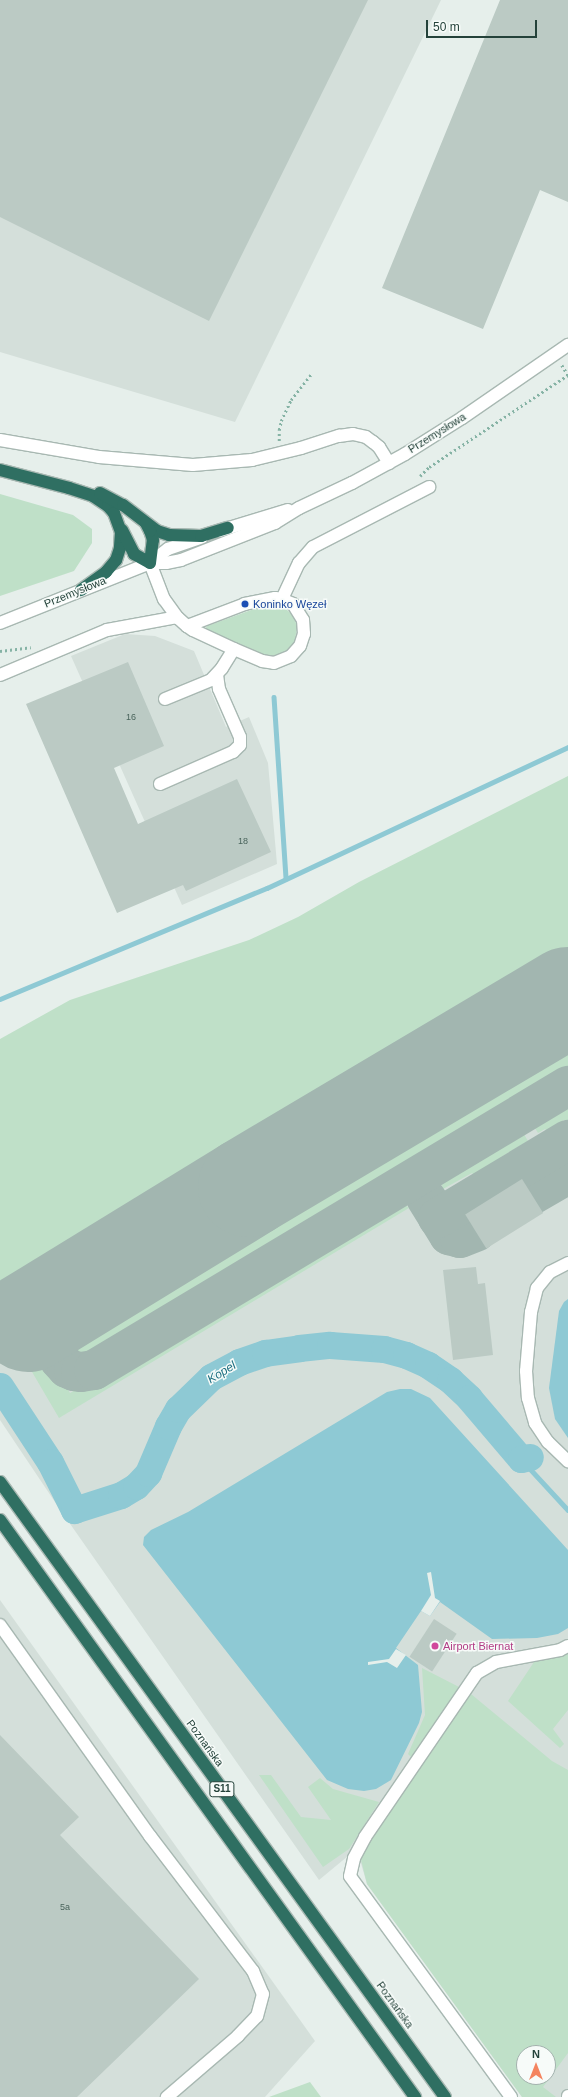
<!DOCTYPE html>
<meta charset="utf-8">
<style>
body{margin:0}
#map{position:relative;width:568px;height:2097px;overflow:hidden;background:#e6efeb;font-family:Helvetica,sans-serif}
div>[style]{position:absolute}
.built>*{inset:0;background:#d4dfda}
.green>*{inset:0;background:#bfe0c8}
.water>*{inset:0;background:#8ec9d4}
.pier>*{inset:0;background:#e6efeb}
.stream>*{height:4.5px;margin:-2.25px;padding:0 2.25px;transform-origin:2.25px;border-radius:2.25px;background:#8ec9d4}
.river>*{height:27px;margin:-13.5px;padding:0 13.5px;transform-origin:13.5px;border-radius:13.5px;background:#8ec9d4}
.taxiway>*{height:40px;margin:-20px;padding:0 20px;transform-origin:20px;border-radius:20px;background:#a2b6b0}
.runway>*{height:100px;margin:-50px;padding:0 50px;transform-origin:50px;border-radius:50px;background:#a2b6b0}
.building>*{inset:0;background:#bbcac4;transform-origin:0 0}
.path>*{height:2.5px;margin-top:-1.25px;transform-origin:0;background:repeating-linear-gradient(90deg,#86b3a5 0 2px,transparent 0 5px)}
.roads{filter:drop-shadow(1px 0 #a8b8b2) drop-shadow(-1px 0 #a8b8b2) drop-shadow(0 1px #a8b8b2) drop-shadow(0 -1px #a8b8b2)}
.minor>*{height:12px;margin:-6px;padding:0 6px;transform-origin:6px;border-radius:6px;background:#fff}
.highway>*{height:12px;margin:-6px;padding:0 6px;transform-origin:6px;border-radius:6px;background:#2f6f62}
.dots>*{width:11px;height:11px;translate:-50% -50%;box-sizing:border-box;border:2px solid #f7fbf9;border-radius:50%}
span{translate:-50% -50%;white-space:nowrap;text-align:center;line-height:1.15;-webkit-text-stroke:3px #f7fbf9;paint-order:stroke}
.number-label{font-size:9px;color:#4a645c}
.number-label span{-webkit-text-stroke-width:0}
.shield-label span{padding:1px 3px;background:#f7fbf9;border:1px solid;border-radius:3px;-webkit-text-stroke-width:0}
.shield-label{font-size:10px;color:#24423a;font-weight:700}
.street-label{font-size:11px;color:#24423a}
.transit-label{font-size:11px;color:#164399}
.left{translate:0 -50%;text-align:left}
.hotel-label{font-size:11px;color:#b23c85}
.water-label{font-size:12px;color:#1c6f80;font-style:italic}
.north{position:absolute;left:516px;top:2045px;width:40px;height:40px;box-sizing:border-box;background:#f7fbf9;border:1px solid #a3b1ad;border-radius:50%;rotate:0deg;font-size:11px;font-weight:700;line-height:16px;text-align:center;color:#24423a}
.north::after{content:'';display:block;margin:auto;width:14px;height:18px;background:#f4845f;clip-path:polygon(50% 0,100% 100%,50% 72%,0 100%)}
.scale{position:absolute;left:426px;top:20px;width:111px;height:18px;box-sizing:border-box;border:2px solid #24423a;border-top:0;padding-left:5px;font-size:12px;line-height:14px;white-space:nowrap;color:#24423a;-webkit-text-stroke:3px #f7fbf9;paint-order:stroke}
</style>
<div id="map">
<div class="built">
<i style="clip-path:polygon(0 0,441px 0,235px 422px,0 352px)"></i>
<i style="clip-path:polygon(125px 634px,155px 636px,194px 651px,226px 727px,249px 717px,268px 763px,277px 864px,182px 905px,71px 656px)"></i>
<i style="clip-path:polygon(evenodd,568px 854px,568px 2097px,522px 2097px,367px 1884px,360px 1860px,348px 1856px,319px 1880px,59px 1508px,0 1420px,0 1195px,568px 854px,524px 2053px,548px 2053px,548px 2077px,524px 2077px,524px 2053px)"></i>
<i style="clip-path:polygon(0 1600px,315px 2041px,265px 2097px,0 2097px)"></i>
</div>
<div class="green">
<i style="clip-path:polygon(0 494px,73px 515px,92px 529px,92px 543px,74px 571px,0 596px)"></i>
<i style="clip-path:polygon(272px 605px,287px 610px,294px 616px,297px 627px,295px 641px,290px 648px,281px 654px,268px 656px,262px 655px,205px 629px,207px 626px,257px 608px)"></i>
<i style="clip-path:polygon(568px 776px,568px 972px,0 1310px,0 1039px,70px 1000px,249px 940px,298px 917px,359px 882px)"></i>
<i style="clip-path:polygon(568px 1021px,568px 1075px,91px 1360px,79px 1360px,68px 1355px,58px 1339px,61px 1324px)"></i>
<i style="clip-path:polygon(568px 1096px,568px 1124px,564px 1120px,547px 1131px,545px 1129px,538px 1133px,533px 1125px,535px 1116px)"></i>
<i style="clip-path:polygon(514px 1128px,522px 1131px,528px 1141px,501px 1157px,506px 1165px,447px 1200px,445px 1194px,475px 1176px,472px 1173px,443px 1189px,438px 1172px)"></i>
<i style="clip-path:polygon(396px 1197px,409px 1208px,59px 1418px,18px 1348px,43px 1348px,70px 1393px)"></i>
<i style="clip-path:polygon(568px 1653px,568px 1710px,553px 1729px,564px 1744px,560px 1748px,508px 1701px,534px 1662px)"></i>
<i style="clip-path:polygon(422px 1668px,461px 1688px,412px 1758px,408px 1754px,425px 1715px)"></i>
<i style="clip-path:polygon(evenodd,471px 1694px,552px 1761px,568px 1770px,568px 2053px,543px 2087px,556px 2097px,522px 2097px,367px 1884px,361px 1860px,369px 1841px,471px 1694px,524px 2053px,548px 2053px,548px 2077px,524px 2077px,524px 2053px)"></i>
<i style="clip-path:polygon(259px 1775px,271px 1775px,301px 1817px,331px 1820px,308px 1787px,320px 1778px,333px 1789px,379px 1802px,349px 1849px,323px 1867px)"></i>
<i style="clip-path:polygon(310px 2082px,321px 2097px,269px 2097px)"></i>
</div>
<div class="water">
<i style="clip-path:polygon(568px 1299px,568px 1438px,555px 1419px,549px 1388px,559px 1311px,564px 1302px)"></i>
<i style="clip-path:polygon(400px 1389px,411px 1389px,430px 1398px,568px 1550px,568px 1628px,558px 1634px,537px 1638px,492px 1639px,440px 1602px,430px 1616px,421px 1611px,396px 1648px,418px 1665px,422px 1712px,419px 1723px,391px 1780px,376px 1789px,364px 1791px,348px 1789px,327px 1780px,143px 1545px,144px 1537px,151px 1530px,188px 1512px,387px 1392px)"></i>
</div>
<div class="pier">
<i style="clip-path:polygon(431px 1572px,435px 1598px,440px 1601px,430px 1616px,421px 1611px,431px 1595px,427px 1573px)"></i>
<i style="clip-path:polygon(396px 1649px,406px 1655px,397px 1668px,387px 1662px,368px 1665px,368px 1662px,389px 1659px)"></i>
</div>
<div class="stream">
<i style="left:274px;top:697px;width:182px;rotate:86.2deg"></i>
<i style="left:0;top:999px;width:289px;rotate:-22.6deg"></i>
<i style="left:267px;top:888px;width:332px;rotate:-25.1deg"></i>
<i style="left:521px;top:1459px;width:69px;rotate:47.3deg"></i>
</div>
<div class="river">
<i style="left:0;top:1386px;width:91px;rotate:56.7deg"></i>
<i style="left:50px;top:1462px;width:54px;rotate:63.4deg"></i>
<i style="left:74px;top:1510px;width:49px;rotate:-17.7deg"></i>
<i style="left:121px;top:1495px;width:17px;rotate:-31deg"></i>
<i style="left:136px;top:1486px;width:18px;rotate:-47deg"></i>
<i style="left:148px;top:1473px;width:51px;rotate:-66.9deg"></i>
<i style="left:168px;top:1426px;width:20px;rotate:-60deg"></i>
<i style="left:178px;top:1409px;width:46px;rotate:-44.1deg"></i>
<i style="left:211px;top:1377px;width:32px;rotate:-28deg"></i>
<i style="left:239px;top:1362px;width:28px;rotate:-19deg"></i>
<i style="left:265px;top:1353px;width:34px;rotate:-8deg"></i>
<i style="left:299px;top:1348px;width:31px;rotate:-6deg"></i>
<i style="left:330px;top:1345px;width:54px;rotate:4.2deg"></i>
<i style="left:384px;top:1349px;width:23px;rotate:15deg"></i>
<i style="left:406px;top:1355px;width:24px;rotate:24deg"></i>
<i style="left:428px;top:1365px;width:27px;rotate:34deg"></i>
<i style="left:450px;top:1380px;width:26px;rotate:43deg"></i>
<i style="left:469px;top:1398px;width:80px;rotate:49.6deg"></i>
<i style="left:521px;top:1459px;width:9px;rotate:-13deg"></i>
</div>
<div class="taxiway">
<i style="left:532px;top:1195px;width:42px;rotate:-30.3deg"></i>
<i style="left:426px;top:1198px;width:44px;rotate:58.1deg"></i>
<i style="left:449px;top:1235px;width:11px;rotate:15deg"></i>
<i style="left:460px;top:1238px;width:17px;rotate:-21deg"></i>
<i style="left:438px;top:1218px;width:152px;rotate:-31deg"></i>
<i style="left:55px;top:1306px;width:16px;rotate:135deg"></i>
<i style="left:44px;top:1317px;width:13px;rotate:94deg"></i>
<i style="left:43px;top:1330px;width:33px;rotate:61deg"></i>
<i style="left:59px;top:1359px;width:12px;rotate:48deg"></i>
<i style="left:67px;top:1368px;width:8px;rotate:23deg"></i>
<i style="left:74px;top:1371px;width:7px;rotate:8deg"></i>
<i style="left:81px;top:1372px;width:13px;rotate:-9deg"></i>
<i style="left:94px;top:1370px;width:553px;rotate:-30.93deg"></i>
</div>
<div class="runway">
<i style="left:28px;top:1322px;width:258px;rotate:-31.5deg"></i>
<i style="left:248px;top:1187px;width:372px;rotate:-30.7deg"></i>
</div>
<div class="building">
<i style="clip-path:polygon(0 0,368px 0,209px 321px,0 217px)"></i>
<i style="clip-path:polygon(500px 0,568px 0,568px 202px,540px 190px,483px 329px,382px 288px)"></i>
<i style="clip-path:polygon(128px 662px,164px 746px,114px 768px,138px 824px,237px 779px,271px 852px,186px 891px,183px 885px,117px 913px,26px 704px)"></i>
<i style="left:522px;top:1179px;width:40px;height:67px;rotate:58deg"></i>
<i style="clip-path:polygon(476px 1267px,478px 1284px,485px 1283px,493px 1355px,453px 1360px,443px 1270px)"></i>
<i style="left:434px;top:1619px;width:27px;height:45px;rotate:33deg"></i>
<i style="clip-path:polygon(0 1735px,79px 1817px,60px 1835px,199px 1979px,77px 2097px,0 2097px)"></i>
</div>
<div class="path">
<i style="left:562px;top:365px;width:12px;rotate:59deg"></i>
<i style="left:279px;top:441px;width:11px;rotate:-90deg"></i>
<i style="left:279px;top:430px;width:9px;rotate:-77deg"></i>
<i style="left:281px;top:421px;width:23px;rotate:-65deg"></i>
<i style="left:291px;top:400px;width:33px;rotate:-52deg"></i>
<i style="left:420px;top:476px;width:13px;rotate:-45deg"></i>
<i style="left:429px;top:467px;width:167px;rotate:-33.5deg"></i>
<i style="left:0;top:651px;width:31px;rotate:-7deg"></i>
</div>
<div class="roads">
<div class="minor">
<i style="left:0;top:440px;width:100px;rotate:9.7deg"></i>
<i style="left:99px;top:457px;width:94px;rotate:4.9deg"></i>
<i style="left:193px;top:465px;width:59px;rotate:-4.8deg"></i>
<i style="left:252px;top:460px;width:50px;rotate:-13.8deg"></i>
<i style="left:301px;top:448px;width:40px;rotate:-18deg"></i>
<i style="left:339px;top:436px;width:14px;rotate:-8deg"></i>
<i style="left:353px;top:434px;width:13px;rotate:13deg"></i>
<i style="left:366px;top:437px;width:9px;rotate:36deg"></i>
<i style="left:373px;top:442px;width:8px;rotate:40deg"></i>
<i style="left:379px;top:447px;width:19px;rotate:58deg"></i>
<i style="left:219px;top:531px;width:72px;rotate:-16.9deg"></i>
<i style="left:150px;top:563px;width:16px"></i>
<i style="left:166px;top:563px;width:15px;rotate:-11deg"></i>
<i style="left:181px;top:560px;width:101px;rotate:-21.5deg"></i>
<i style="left:275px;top:523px;width:28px;rotate:-32deg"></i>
<i style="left:299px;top:508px;width:59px;rotate:-25.3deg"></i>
<i style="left:352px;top:483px;width:60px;rotate:-28.7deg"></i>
<i style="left:405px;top:454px;width:67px;rotate:-32.3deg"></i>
<i style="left:462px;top:418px;width:129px;rotate:-34.6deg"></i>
<i style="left:150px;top:563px;width:39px;rotate:69deg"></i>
<i style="left:164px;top:599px;width:24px;rotate:54deg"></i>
<i style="left:178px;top:618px;width:12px;rotate:42deg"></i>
<i style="left:187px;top:626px;width:7px;rotate:34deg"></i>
<i style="left:193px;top:630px;width:45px;rotate:24.9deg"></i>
<i style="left:234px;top:649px;width:30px;rotate:23deg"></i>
<i style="left:262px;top:661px;width:12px;rotate:9deg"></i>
<i style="left:274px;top:663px;width:18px;rotate:-22deg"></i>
<i style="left:291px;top:656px;width:13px;rotate:-48deg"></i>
<i style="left:300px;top:646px;width:13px;rotate:-72deg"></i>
<i style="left:304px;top:634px;width:14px;rotate:-94deg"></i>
<i style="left:303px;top:620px;width:19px;rotate:-122deg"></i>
<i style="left:293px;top:604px;width:12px;rotate:-156deg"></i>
<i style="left:282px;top:599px;width:7px;rotate:-172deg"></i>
<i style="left:275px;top:598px;width:31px;rotate:169deg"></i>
<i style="left:245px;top:604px;width:62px;rotate:159.2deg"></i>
<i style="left:282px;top:599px;width:40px;rotate:-65deg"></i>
<i style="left:299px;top:563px;width:21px;rotate:-49deg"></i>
<i style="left:313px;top:547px;width:131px;rotate:-27.3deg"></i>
<i style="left:0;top:623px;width:162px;rotate:-21.8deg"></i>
<i style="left:150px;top:563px;width:23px;rotate:-38deg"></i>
<i style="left:168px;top:549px;width:36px;rotate:-19deg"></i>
<i style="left:0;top:675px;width:116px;rotate:-22.8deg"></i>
<i style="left:107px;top:630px;width:71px;rotate:-10.5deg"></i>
<i style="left:165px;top:699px;width:50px;rotate:-22.4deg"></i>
<i style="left:211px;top:680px;width:16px;rotate:-47deg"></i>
<i style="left:222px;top:668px;width:22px;rotate:-58deg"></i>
<i style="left:160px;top:784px;width:80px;rotate:-23.7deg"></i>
<i style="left:233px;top:752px;width:10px;rotate:-45deg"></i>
<i style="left:240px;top:745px;width:8px;rotate:-90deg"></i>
<i style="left:240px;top:737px;width:52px;rotate:-113.6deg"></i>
<i style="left:219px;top:689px;width:14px;rotate:-98deg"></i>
<i style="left:568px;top:1263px;width:20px;rotate:153deg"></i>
<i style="left:550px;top:1272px;width:21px;rotate:129deg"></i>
<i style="left:537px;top:1288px;width:25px;rotate:104deg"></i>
<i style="left:531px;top:1312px;width:59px;rotate:94.8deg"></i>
<i style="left:526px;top:1371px;width:27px;rotate:86deg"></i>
<i style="left:528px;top:1398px;width:26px;rotate:74deg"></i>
<i style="left:535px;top:1423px;width:23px;rotate:56deg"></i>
<i style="left:548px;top:1442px;width:28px;rotate:44deg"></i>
<i style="left:0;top:1625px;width:259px;rotate:54.6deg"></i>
<i style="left:150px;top:1836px;width:170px;rotate:52.7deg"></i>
<i style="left:253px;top:1971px;width:25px;rotate:67deg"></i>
<i style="left:263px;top:1994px;width:23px;rotate:105deg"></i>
<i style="left:257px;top:2016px;width:28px;rotate:134deg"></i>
<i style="left:238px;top:2036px;width:94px;rotate:139.3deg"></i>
<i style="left:511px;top:2097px;width:273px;rotate:-126.1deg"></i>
<i style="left:350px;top:1876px;width:18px;rotate:-77deg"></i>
<i style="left:354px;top:1858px;width:24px;rotate:-62deg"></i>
<i style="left:365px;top:1837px;width:199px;rotate:-55.7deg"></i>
<i style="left:477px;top:1673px;width:22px;rotate:-30deg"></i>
<i style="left:496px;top:1662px;width:65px;rotate:-10.6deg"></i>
<i style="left:560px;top:1650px;width:9px;rotate:-27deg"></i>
<i style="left:568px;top:2097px;width:1px;rotate:-90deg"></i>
</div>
<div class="highway">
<i style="left:0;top:470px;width:71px;rotate:14.6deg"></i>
<i style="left:69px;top:488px;width:25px;rotate:18deg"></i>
<i style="left:93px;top:496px;width:18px;rotate:34deg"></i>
<i style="left:108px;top:506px;width:9px;rotate:49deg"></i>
<i style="left:114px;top:513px;width:20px;rotate:70deg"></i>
<i style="left:121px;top:532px;width:16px;rotate:94deg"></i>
<i style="left:120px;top:548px;width:13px;rotate:108deg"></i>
<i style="left:116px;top:560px;width:16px;rotate:130deg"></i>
<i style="left:106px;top:572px;width:31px;rotate:144deg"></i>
<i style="left:100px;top:493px;width:26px;rotate:28deg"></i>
<i style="left:123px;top:505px;width:43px;rotate:37.4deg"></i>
<i style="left:157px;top:531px;width:13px;rotate:18deg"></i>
<i style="left:169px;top:535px;width:32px;rotate:2deg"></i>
<i style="left:201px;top:536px;width:28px;rotate:-17deg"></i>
<i style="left:122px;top:530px;width:27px;rotate:63deg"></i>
<i style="left:134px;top:554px;width:18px;rotate:29deg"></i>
<i style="left:150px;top:563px;width:23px;rotate:-83deg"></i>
<i style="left:153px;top:540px;width:9px;rotate:-108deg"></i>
<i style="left:150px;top:531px;width:9px;rotate:-117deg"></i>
<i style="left:0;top:1482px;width:759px;rotate:54.11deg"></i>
<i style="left:0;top:1520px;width:711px;rotate:54.27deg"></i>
</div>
</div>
<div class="dots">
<i style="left:245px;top:604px;background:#1a4fb4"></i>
<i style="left:435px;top:1646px;background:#d1479c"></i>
</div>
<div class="number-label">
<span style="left:131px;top:717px">16</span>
<span style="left:243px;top:841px">18</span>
<span style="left:65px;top:1907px">5a</span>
</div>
<div class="shield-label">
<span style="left:222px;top:1789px">S11</span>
</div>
<div class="street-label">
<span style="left:437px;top:433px;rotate:-32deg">Przemysłowa</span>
<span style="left:75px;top:592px;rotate:-22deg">Przemysłowa</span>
<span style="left:205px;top:1743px;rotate:54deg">Poznańska</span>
<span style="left:395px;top:2005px;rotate:54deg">Poznańska</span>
</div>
<div class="transit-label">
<span class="left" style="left:253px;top:604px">Koninko Węzeł</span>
</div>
<div class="hotel-label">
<span class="left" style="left:443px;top:1646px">Airport Biernat</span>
</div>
<div class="water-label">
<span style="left:222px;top:1373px;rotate:-32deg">Kopel</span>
</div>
<div class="north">N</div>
<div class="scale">50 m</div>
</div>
